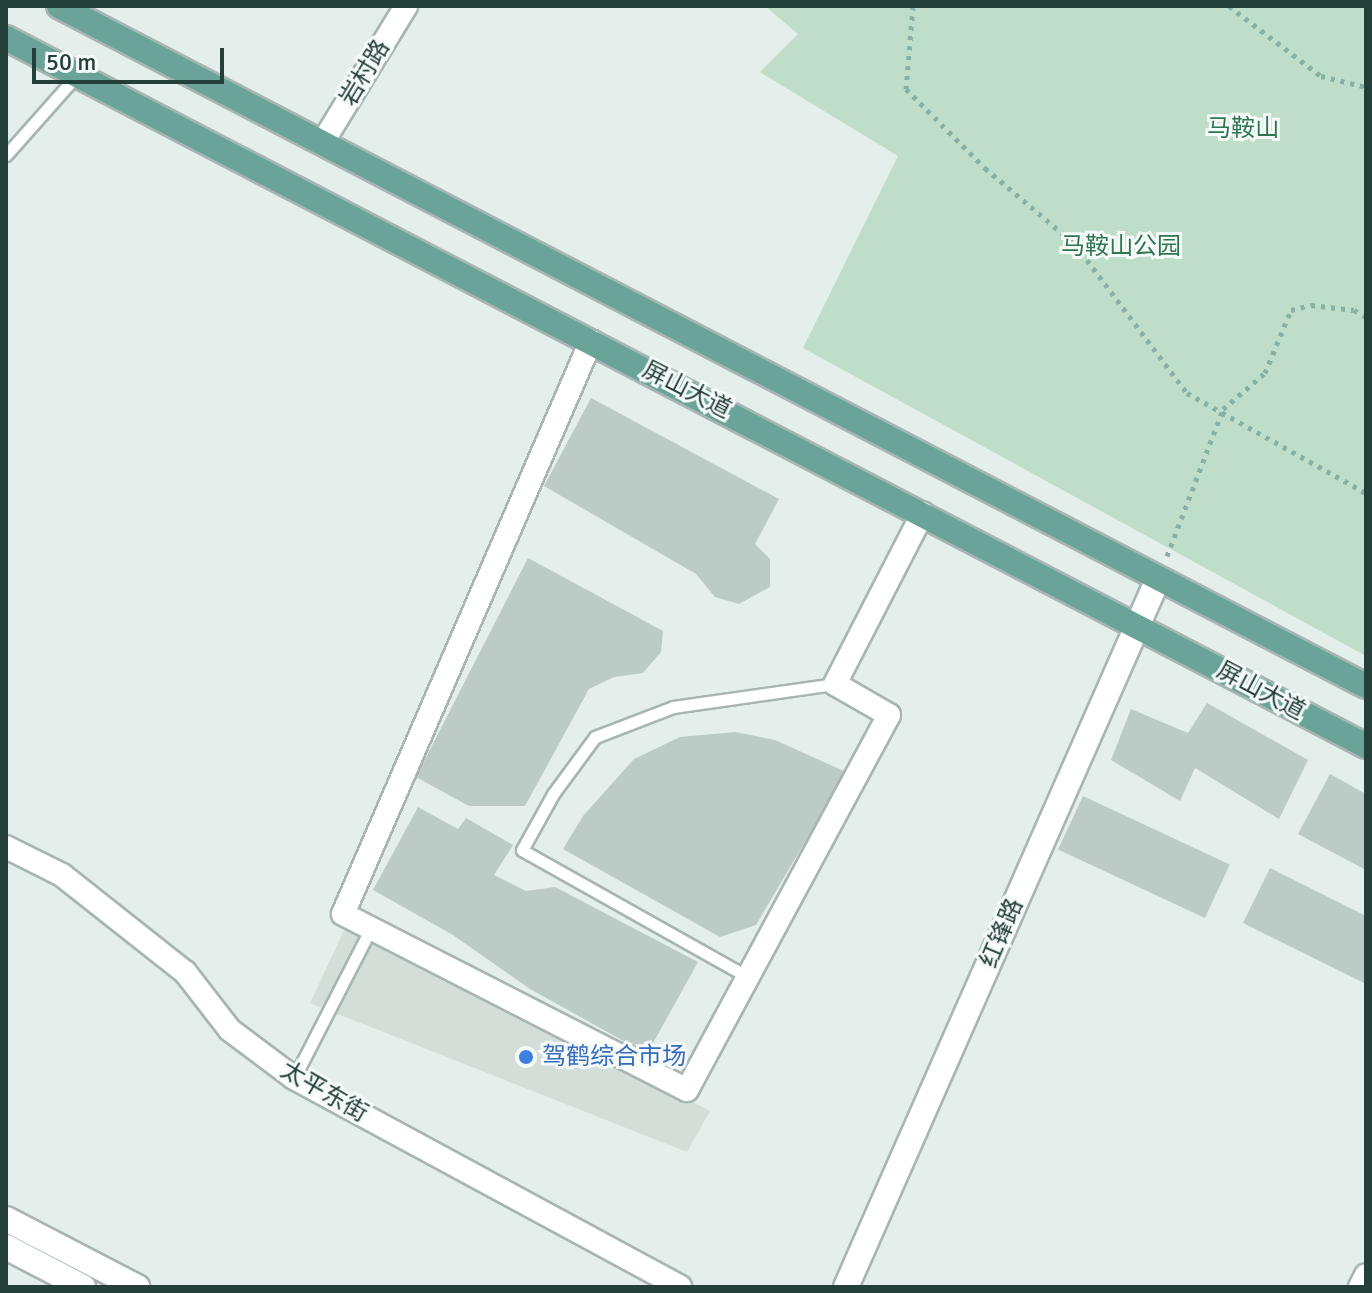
<!DOCTYPE html>
<meta charset="utf-8">
<style>
body{margin:0}
#map{position:relative;width:1372px;height:1293px;overflow:hidden;background:#e4eeea;font-family:Signika,"Noto Sans SC",sans-serif}
div>[style]{position:absolute}
.built>*{inset:0;background:#d3ded9}
.green>*{inset:0;background:#bedec9}
.building>*{inset:0;background:#bdcbc6;transform-origin:0 0}
.path>*{height:5px;margin-top:-2.5px;transform-origin:0;background:repeating-linear-gradient(90deg,#85b1a6 0 4px,transparent 0 10px)}
.roads{filter:drop-shadow(2px 0 #a7b6b2) drop-shadow(-2px 0 #a7b6b2) drop-shadow(0 2px #a7b6b2) drop-shadow(0 -2px #a7b6b2)}
.lane>*{height:11px;margin:-5.5px;padding:0 5.5px;transform-origin:5.5px;border-radius:5.5px;background:#fff}
.street>*{height:22px;margin:-11px;padding:0 11px;transform-origin:11px;border-radius:11px;background:#fff}
.secondary>*{height:24px;margin:-12px;padding:0 12px;transform-origin:12px;border-radius:12px;background:#fff}
.primary>*{height:24px;margin:-12px;padding:0 12px;transform-origin:12px;border-radius:12px;background:#6aa398}
.dots>*{width:22px;height:22px;translate:-50% -50%;box-sizing:border-box;border:4px solid #f5faf8;border-radius:50%}
span{translate:-50% -50%;white-space:nowrap;text-align:center;line-height:1.15;-webkit-text-stroke:6px #f5faf8;paint-order:stroke}
.street-label{font-size:24px;color:#243f3a}
.park-label{font-size:24px;color:#2e764f}
.shop-label{font-size:24px;color:#366cbe}
.left{translate:0 -50%;text-align:left}
.frame{position:absolute;inset:0;border:8px solid #243f3a;pointer-events:none}
.scale{position:absolute;left:32px;top:48px;width:192px;height:36px;box-sizing:border-box;border:4px solid #243f3a;border-top:0;padding-left:10px;font-size:24px;line-height:28px;white-space:nowrap;color:#243f3a;-webkit-text-stroke:6px #f5faf8;paint-order:stroke}
</style>
<div id="map">
<div class="built">
<i style="clip-path:polygon(347px 924px,710px 1111px,687px 1152px,310px 1003px)"></i>
</div>
<div class="green">
<i style="clip-path:polygon(765px 6px,1366px 6px,1366px 656px,803px 348px,898px 156px,760px 72px,798px 34px)"></i>
</div>
<div class="building">
<i style="clip-path:polygon(591px 398px,779px 499px,755px 544px,770px 559px,770px 587px,739px 604px,715px 597px,696px 574px,544px 486px)"></i>
<i style="clip-path:polygon(528px 558px,663px 631px,661px 652px,643px 673px,614px 677px,589px 689px,525px 806px,469px 806px,416px 777px)"></i>
<i style="clip-path:polygon(1207px 703px,1308px 760px,1279px 819px,1195px 768px,1180px 801px,1111px 760px,1131px 709px,1188px 733px)"></i>
<i style="clip-path:polygon(735px 732px,775px 740px,846px 772px,756px 925px,720px 937px,563px 849px,583px 816px,634px 759px,680px 737px)"></i>
<i style="clip-path:polygon(1330px 774px,1366px 794px,1366px 870px,1298px 834px)"></i>
<i style="left:1083px;top:796px;width:162px;height:59px;rotate:25deg"></i>
<i style="clip-path:polygon(418px 807px,458px 829px,466px 818px,513px 845px,494px 875px,526px 891px,555px 887px,698px 962px,647px 1054px,530px 989px,453px 935px,373px 890px)"></i>
<i style="clip-path:polygon(1270px 868px,1366px 916px,1366px 984px,1243px 923px)"></i>
</div>
<div class="path">
<i style="left:913px;top:6px;width:83px;rotate:94.8deg"></i>
<i style="left:906px;top:89px;width:112px;rotate:45deg"></i>
<i style="left:985px;top:168px;width:118px;rotate:40.2deg"></i>
<i style="left:1075px;top:244px;width:186px;rotate:53.1deg"></i>
<i style="left:1187px;top:393px;width:205px;rotate:29.2deg"></i>
<i style="left:1229px;top:6px;width:116px;rotate:37.3deg"></i>
<i style="left:1321px;top:76px;width:46px;rotate:13.7deg"></i>
<i style="left:1167px;top:556px;width:157px;rotate:-69.1deg"></i>
<i style="left:1223px;top:409px;width:55px;rotate:-40.6deg"></i>
<i style="left:1265px;top:373px;width:68px;rotate:-67.6deg"></i>
<i style="left:1291px;top:310px;width:21px;rotate:-14deg"></i>
<i style="left:1311px;top:305px;width:43px;rotate:6.6deg"></i>
<i style="left:1354px;top:310px;width:14px;rotate:30deg"></i>
</div>
<div class="roads">
<div class="lane">
<i style="left:6px;top:155px;width:107px;rotate:-48.4deg"></i>
<i style="left:748px;top:977px;width:259px;rotate:-150.7deg"></i>
<i style="left:522px;top:850px;width:64px;rotate:-61deg"></i>
<i style="left:553px;top:794px;width:71px;rotate:-53.6deg"></i>
<i style="left:595px;top:737px;width:84px;rotate:-21deg"></i>
<i style="left:673px;top:707px;width:164px;rotate:-8.1deg"></i>
<i style="left:294px;top:1078px;width:169px;rotate:-62.8deg"></i>
</div>
<div class="street">
<i style="left:324px;top:140px;width:157px;rotate:-58.5deg"></i>
<i style="left:591px;top:341px;width:624px;rotate:113.4deg"></i>
<i style="left:343px;top:914px;width:386px;rotate:27.1deg"></i>
<i style="left:687px;top:1090px;width:426px;rotate:-61.7deg"></i>
<i style="left:889px;top:715px;width:62px;rotate:-150.1deg"></i>
<i style="left:835px;top:684px;width:192px;rotate:-62.8deg"></i>
<i style="left:6px;top:847px;width:63px;rotate:26.6deg"></i>
<i style="left:62px;top:875px;width:157px;rotate:38.3deg"></i>
<i style="left:185px;top:972px;width:73px;rotate:52.2deg"></i>
<i style="left:230px;top:1030px;width:80px;rotate:36.9deg"></i>
<i style="left:294px;top:1078px;width:439px;rotate:28.4deg"></i>
<i style="left:1360px;top:1287px;width:13px;rotate:-63deg"></i>
</div>
<div class="secondary">
<i style="left:6px;top:1219px;width:148px;rotate:27.4deg"></i>
<i style="left:6px;top:1247px;width:87px;rotate:27.5deg"></i>
<i style="left:846px;top:1287px;width:774px;rotate:-66.22deg"></i>
</div>
<div class="primary">
<i style="left:59px;top:6px;width:1473px;rotate:27.49deg"></i>
<i style="left:6px;top:38px;width:1533px;rotate:27.5deg"></i>
</div>
</div>
<div class="dots">
<i style="left:526px;top:1057px;background:#3f7fe0"></i>
</div>
<div class="street-label">
<span style="left:365px;top:73px;rotate:-59deg">岩村路</span>
<span style="left:687px;top:390px;rotate:27deg">屏山大道</span>
<span style="left:1261px;top:691px;rotate:28deg">屏山大道</span>
<span style="left:1002px;top:933px;rotate:-67deg">红锋路</span>
<span style="left:324px;top:1092px;rotate:30deg">太平东街</span>
</div>
<div class="park-label">
<span style="left:1243px;top:129px">马鞍山</span>
<span style="left:1121px;top:247px">马鞍山公园</span>
</div>
<div class="shop-label">
<span class="left" style="left:542px;top:1057px">驾鹤综合市场</span>
</div>
<div class="frame"></div>
<div class="scale">50 m</div>
</div>
